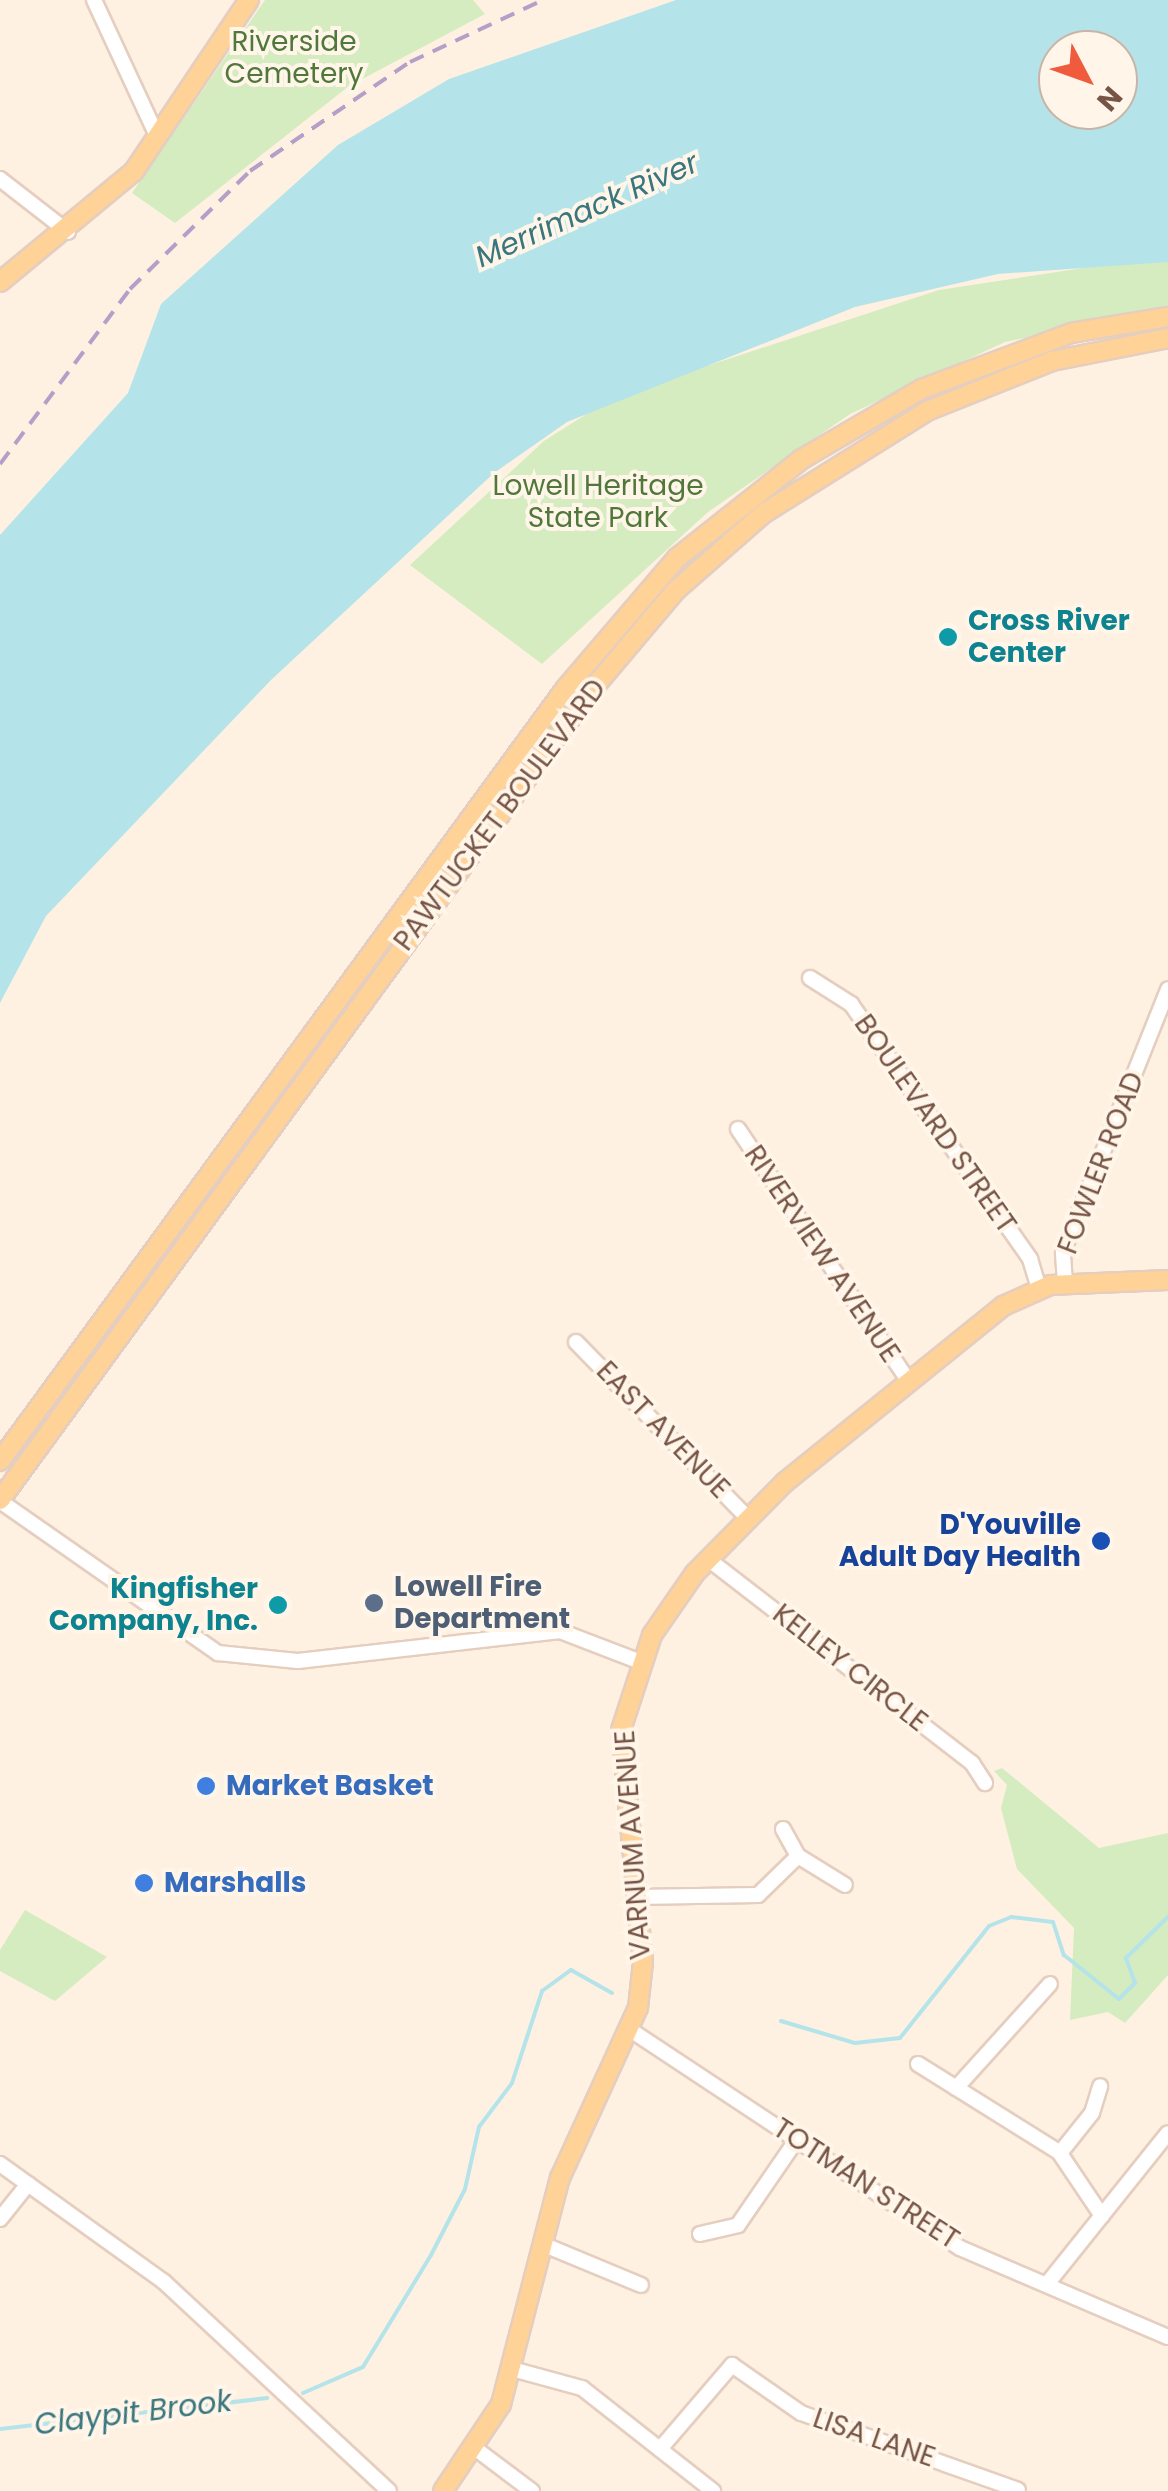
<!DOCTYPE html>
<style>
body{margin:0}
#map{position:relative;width:1168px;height:2491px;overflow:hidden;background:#fef1e1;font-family:Poppins,sans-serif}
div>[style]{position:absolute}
.green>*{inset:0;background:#d4ecbf}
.water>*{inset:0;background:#b4e4e9}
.stream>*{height:4px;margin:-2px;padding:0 2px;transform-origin:2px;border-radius:2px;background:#b4e4e9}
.roads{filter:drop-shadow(2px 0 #e5cebf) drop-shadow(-2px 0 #e5cebf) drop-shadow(0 2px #e5cebf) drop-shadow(0 -2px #e5cebf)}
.minor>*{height:14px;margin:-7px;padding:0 7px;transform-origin:7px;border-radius:7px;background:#fff}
.major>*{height:18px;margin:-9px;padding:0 9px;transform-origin:9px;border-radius:9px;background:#ffd297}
.rail>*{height:4px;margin-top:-2px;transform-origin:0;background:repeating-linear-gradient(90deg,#b39fc8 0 15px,transparent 0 25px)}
.dots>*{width:28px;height:28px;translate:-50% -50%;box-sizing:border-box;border:5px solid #fff5e9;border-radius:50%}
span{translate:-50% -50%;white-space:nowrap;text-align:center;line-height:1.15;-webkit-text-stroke:8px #fff5e9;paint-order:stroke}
.park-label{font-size:28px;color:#50783b}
.culture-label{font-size:28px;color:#0d838f;font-weight:700}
.left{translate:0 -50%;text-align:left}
.right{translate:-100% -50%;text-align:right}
.street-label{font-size:28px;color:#775546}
.transit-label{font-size:28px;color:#164399;font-weight:700}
.service-label{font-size:28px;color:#4e5e75;font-weight:700}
.shop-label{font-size:28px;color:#366cbe;font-weight:700}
.water-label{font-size:30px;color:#39767e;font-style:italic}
.north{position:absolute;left:1038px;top:30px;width:100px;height:100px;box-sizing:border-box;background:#fff5e9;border:2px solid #c9b5a8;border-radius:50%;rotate:131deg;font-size:28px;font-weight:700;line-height:40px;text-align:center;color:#775546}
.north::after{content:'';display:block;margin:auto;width:35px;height:45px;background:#f15b3d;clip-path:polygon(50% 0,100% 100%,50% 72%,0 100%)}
</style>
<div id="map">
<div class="green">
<i style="clip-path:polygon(265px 0,473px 0,485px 14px,349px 86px,175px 223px,132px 193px)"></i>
<i style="clip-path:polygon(1168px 255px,1168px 308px,1005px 342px,850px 414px,708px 512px,542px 664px,410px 565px,544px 441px,615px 396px,939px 290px)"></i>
<i style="clip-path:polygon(1002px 1768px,1099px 1848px,1168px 1833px,1168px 1975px,1125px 2023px,1108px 2012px,1070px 2020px,1074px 1928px,1017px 1869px,1001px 1808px,1007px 1785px,994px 1771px)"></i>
<i style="clip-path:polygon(25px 1910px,107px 1957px,55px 2001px,0 1971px,0 1950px)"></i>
</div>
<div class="water">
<i style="clip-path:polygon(evenodd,676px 0,1168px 0,1168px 262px,998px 274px,855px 307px,567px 422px,494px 473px,271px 680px,46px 916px,0 1003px,0 535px,128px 393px,161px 304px,338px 145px,449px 79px,676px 0,1058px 50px,1118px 50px,1118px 110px,1058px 110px,1058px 50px)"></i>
</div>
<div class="stream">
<i style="left:781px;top:2021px;width:77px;rotate:16.6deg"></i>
<i style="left:855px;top:2043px;width:45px;rotate:-6.3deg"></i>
<i style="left:900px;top:2038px;width:143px;rotate:-51.5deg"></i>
<i style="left:989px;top:1926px;width:24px;rotate:-22deg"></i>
<i style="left:1011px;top:1917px;width:42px;rotate:6.8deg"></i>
<i style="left:1053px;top:1922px;width:35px;rotate:72deg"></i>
<i style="left:1064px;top:1955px;width:70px;rotate:38.7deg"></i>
<i style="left:1119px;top:1999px;width:23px;rotate:-45deg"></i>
<i style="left:1135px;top:1983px;width:27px;rotate:-110deg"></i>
<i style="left:1126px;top:1958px;width:59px;rotate:-44.3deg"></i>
<i style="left:303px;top:2393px;width:65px;rotate:-23.4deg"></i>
<i style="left:363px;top:2367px;width:131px;rotate:-58.7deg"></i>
<i style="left:431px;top:2255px;width:74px;rotate:-62.7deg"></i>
<i style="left:465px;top:2189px;width:64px;rotate:-77.3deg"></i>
<i style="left:479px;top:2127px;width:55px;rotate:-53.1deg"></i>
<i style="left:512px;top:2083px;width:97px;rotate:-71.9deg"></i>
<i style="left:542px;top:1991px;width:36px;rotate:-36deg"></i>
<i style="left:571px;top:1970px;width:47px;rotate:29.3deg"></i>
<i style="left:0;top:2429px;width:269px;rotate:-6.6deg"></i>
</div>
<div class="roads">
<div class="minor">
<i style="left:94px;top:0;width:152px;rotate:65.1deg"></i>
<i style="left:0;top:179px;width:86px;rotate:37.9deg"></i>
<i style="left:810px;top:978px;width:49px;rotate:32.4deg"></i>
<i style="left:851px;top:1004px;width:312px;rotate:54.9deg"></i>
<i style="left:1030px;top:1259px;width:30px;rotate:73deg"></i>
<i style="left:738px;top:1129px;width:302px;rotate:55.9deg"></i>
<i style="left:1065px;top:1283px;width:31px;rotate:-94deg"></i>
<i style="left:1063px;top:1252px;width:283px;rotate:-68.2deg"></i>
<i style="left:576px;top:1342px;width:246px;rotate:45.7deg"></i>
<i style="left:0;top:1501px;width:266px;rotate:34.9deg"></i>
<i style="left:218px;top:1653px;width:80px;rotate:5.7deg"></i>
<i style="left:298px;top:1661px;width:264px;rotate:-6.5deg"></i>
<i style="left:560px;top:1631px;width:84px;rotate:21deg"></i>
<i style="left:708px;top:1559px;width:334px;rotate:37.7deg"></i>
<i style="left:972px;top:1763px;width:24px;rotate:57deg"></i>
<i style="left:783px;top:1829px;width:31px;rotate:61deg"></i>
<i style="left:798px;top:1856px;width:55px;rotate:31.7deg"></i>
<i style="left:636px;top:1897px;width:122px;rotate:-0.9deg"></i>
<i style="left:758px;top:1895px;width:56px;rotate:-44.3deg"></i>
<i style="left:632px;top:2031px;width:393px;rotate:33.5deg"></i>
<i style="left:960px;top:2248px;width:226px;rotate:23.2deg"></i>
<i style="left:918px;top:2064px;width:166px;rotate:32deg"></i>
<i style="left:1059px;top:2152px;width:77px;rotate:56.1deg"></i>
<i style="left:956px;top:2088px;width:140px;rotate:-47.9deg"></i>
<i style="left:1060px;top:2153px;width:51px;rotate:-51.3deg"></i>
<i style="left:1092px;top:2113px;width:28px;rotate:-73deg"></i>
<i style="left:0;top:2164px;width:202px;rotate:35.7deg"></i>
<i style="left:164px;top:2282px;width:307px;rotate:42.9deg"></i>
<i style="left:0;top:2219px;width:45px;rotate:-51.3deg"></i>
<i style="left:700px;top:2234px;width:39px;rotate:-13deg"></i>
<i style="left:738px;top:2225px;width:104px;rotate:-55.5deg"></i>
<i style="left:542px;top:2244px;width:107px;rotate:22.5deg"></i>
<i style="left:1047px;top:2284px;width:193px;rotate:-51.3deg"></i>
<i style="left:512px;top:2369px;width:73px;rotate:15.2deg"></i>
<i style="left:582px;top:2388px;width:167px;rotate:38.2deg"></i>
<i style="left:476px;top:2449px;width:70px;rotate:36.9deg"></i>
<i style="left:660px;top:2449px;width:111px;rotate:-49.4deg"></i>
<i style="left:732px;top:2365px;width:84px;rotate:34.8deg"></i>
<i style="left:801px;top:2413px;width:230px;rotate:19.5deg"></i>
</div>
<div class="major">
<i style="left:0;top:282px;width:174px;rotate:-39.6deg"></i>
<i style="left:134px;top:171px;width:206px;rotate:-56.1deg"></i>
<i style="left:0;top:1461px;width:958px;rotate:-53.79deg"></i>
<i style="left:566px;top:688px;width:171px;rotate:-49.5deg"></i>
<i style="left:677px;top:558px;width:159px;rotate:-38.4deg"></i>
<i style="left:802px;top:459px;width:139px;rotate:-30.3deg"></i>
<i style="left:922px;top:389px;width:159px;rotate:-20.6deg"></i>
<i style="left:1071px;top:333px;width:98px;rotate:-9.4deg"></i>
<i style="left:0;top:1500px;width:999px;rotate:-53.88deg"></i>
<i style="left:589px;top:693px;width:135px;rotate:-49.8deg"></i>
<i style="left:676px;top:590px;width:117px;rotate:-41.2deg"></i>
<i style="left:764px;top:513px;width:192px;rotate:-32deg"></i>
<i style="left:927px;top:411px;width:135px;rotate:-21.8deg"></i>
<i style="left:1052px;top:361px;width:118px;rotate:-11.2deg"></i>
<i style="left:443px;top:2491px;width:105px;rotate:-56.3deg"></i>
<i style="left:501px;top:2404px;width:234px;rotate:-75.4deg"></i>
<i style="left:560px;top:2178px;width:187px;rotate:-65.4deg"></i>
<i style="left:638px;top:2008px;width:46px;rotate:-83.8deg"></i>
<i style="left:643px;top:1962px;width:233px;rotate:-95.4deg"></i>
<i style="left:621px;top:1730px;width:100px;rotate:-71.9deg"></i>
<i style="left:652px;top:1635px;width:75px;rotate:-55.3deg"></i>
<i style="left:695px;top:1573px;width:128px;rotate:-45.3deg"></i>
<i style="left:785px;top:1482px;width:280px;rotate:-38.9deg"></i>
<i style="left:1003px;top:1306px;width:51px;rotate:-24.1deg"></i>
<i style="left:1050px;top:1285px;width:118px;rotate:-2.4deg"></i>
</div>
</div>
<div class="rail">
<i style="left:0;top:464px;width:218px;rotate:-53.4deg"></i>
<i style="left:130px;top:289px;width:168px;rotate:-44.5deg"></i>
<i style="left:250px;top:171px;width:194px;rotate:-34.3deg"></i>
<i style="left:410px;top:62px;width:147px;rotate:-25deg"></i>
</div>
<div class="dots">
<i style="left:948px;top:637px;background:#0f9aa8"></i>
<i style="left:1101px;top:1541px;background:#1a4fb4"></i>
<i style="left:374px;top:1603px;background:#5c6f8a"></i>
<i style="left:278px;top:1605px;background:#0f9aa8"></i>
<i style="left:206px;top:1786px;background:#3f7fe0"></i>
<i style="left:144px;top:1883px;background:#3f7fe0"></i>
</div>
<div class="park-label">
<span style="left:294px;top:58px">Riverside<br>Cemetery</span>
<span style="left:598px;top:502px">Lowell Heritage<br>State Park</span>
</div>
<div class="culture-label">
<span class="left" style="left:968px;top:637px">Cross River<br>Center</span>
<span class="right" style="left:258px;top:1605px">Kingfisher<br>Company, Inc.</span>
</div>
<div class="street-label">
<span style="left:500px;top:815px;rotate:-53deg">PAWTUCKET BOULEVARD</span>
<span style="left:935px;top:1124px;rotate:55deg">BOULEVARD STREET</span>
<span style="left:1101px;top:1163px;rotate:-69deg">FOWLER ROAD</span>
<span style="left:822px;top:1254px;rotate:56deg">RIVERVIEW AVENUE</span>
<span style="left:663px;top:1430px;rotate:46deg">EAST AVENUE</span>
<span style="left:850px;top:1668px;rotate:38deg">KELLEY CIRCLE</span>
<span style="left:633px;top:1845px;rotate:-94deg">VARNUM AVENUE</span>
<span style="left:866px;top:2184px;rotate:33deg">TOTMAN STREET</span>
<span style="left:874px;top:2438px;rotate:19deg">LISA LANE</span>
</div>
<div class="transit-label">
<span class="right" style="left:1081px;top:1541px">D'Youville<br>Adult Day Health</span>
</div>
<div class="service-label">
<span class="left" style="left:394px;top:1603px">Lowell Fire<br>Department</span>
</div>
<div class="shop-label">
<span class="left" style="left:226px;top:1786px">Market Basket</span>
<span class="left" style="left:164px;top:1883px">Marshalls</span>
</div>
<div class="water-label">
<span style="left:587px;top:210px;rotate:-24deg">Merrimack River</span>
<span style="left:133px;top:2413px;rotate:-7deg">Claypit Brook</span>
</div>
<div class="north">N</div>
</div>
